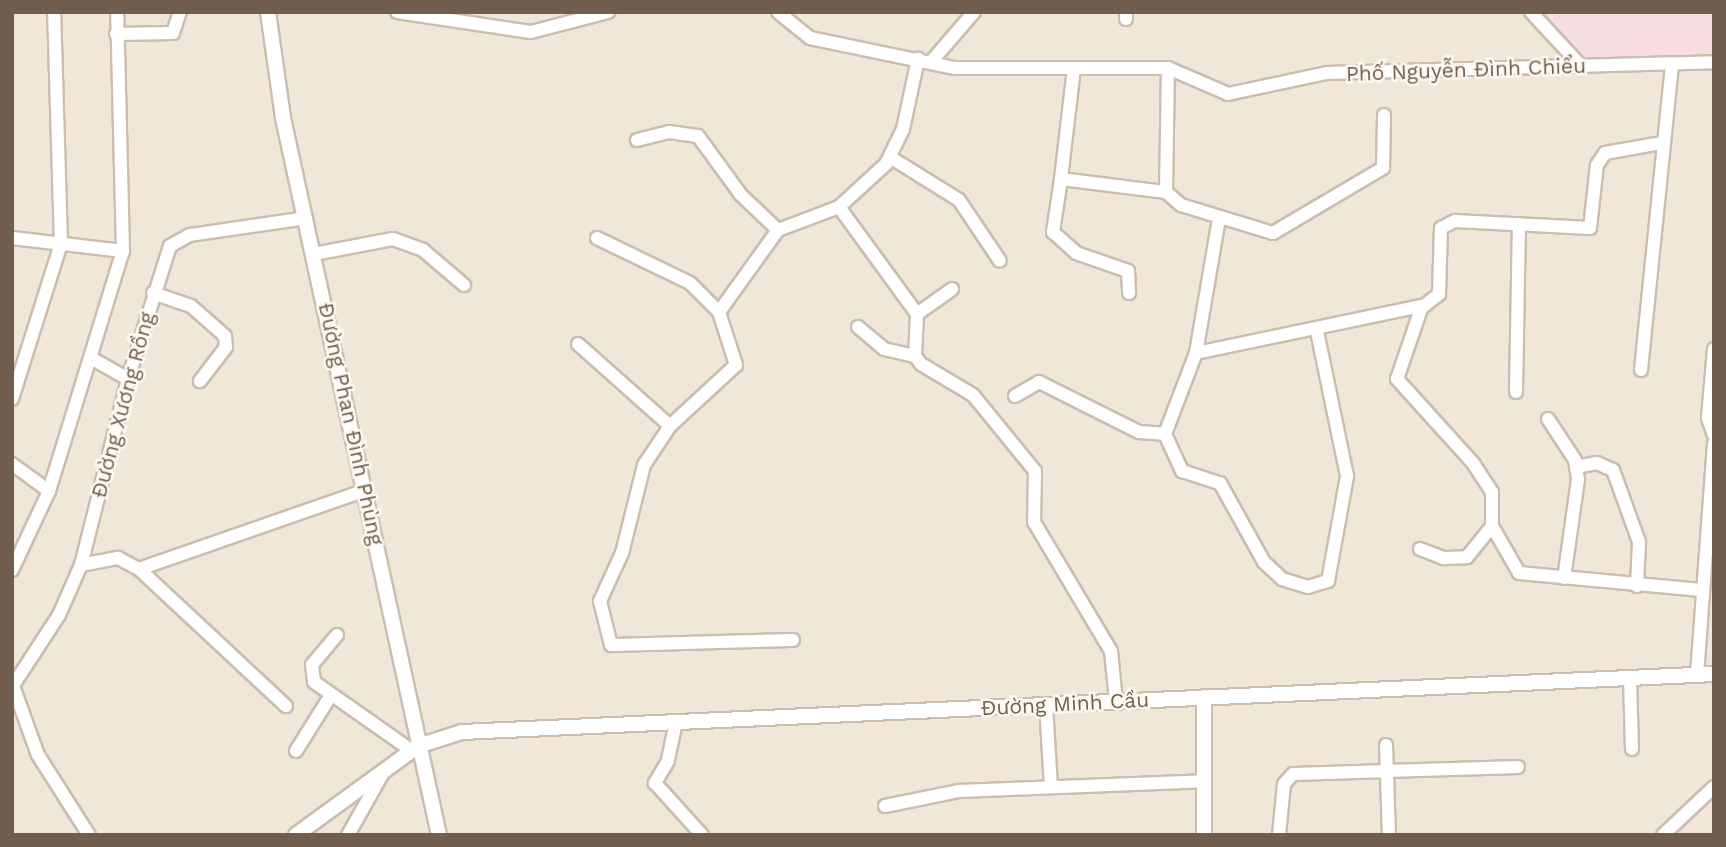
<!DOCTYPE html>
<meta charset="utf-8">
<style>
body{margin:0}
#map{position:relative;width:1726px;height:847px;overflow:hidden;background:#faf5ea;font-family:"Work Sans",sans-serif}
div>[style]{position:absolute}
.residential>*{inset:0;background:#f1e7d9;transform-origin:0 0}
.medical>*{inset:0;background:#f7dee0}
.roads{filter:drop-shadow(2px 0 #cbbdb0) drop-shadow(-2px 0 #cbbdb0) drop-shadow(0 2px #cbbdb0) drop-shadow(0 -2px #cbbdb0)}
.minor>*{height:12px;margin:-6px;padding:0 6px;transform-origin:6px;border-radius:6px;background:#fff}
.tertiary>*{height:14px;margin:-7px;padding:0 7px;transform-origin:7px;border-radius:7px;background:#fff}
span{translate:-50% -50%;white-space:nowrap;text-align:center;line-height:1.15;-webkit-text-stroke:5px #fdf9f0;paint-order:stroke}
.street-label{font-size:21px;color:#725e50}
.frame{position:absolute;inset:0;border:14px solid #725e50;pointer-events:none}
</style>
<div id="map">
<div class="residential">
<i style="left:12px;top:12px;width:1702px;height:823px"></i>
</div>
<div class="medical">
<i style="clip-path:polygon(1538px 12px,1714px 12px,1714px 53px,1583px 62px)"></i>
</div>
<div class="roads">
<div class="minor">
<i style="left:397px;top:12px;width:135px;rotate:8.5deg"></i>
<i style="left:531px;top:32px;width:80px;rotate:-14.6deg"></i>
<i style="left:778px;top:12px;width:41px;rotate:39.1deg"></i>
<i style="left:810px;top:38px;width:148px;rotate:11.7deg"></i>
<i style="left:955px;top:68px;width:213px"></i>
<i style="left:1168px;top:68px;width:65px;rotate:23.4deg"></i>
<i style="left:1228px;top:94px;width:101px;rotate:-12deg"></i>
<i style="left:1327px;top:73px;width:387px;rotate:-1.6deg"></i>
<i style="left:1126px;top:12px;width:7px;rotate:90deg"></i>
<i style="left:1531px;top:12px;width:74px;rotate:47.2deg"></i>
<i style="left:116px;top:34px;width:57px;rotate:-1deg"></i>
<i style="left:173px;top:33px;width:22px;rotate:-72deg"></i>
<i style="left:931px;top:62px;width:66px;rotate:-49.3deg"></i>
<i style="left:1074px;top:68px;width:112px;rotate:96.7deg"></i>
<i style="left:1061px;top:179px;width:106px;rotate:7.1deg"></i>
<i style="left:1166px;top:192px;width:20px;rotate:41deg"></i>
<i style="left:1181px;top:205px;width:96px;rotate:16.9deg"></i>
<i style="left:1273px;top:233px;width:128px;rotate:-30.6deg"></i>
<i style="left:1383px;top:168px;width:53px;rotate:-88.9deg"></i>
<i style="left:637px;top:140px;width:33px;rotate:-14deg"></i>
<i style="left:669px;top:132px;width:29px;rotate:8deg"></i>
<i style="left:698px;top:136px;width:73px;rotate:53.9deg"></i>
<i style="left:741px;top:195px;width:51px;rotate:43.4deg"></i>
<i style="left:890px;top:157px;width:81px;rotate:31.9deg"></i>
<i style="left:959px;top:200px;width:73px;rotate:56.1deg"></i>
<i style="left:1061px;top:179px;width:54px;rotate:98.6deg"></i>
<i style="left:1053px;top:232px;width:31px;rotate:42deg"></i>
<i style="left:1076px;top:253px;width:55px;rotate:19.1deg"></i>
<i style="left:1128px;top:271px;width:22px;rotate:87deg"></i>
<i style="left:1166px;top:192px;width:124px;rotate:-89.1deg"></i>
<i style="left:839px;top:207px;width:132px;rotate:53.9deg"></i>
<i style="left:917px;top:314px;width:42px;rotate:92.7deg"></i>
<i style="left:915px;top:356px;width:10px;rotate:53deg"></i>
<i style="left:921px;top:364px;width:61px;rotate:30.8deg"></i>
<i style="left:973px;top:395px;width:98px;rotate:50.8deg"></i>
<i style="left:1035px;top:471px;width:51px;rotate:91.1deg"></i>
<i style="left:1034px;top:522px;width:150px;rotate:59.2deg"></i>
<i style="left:1111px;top:651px;width:50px;rotate:84.3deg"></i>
<i style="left:12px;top:238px;width:112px;rotate:6.7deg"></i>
<i style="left:597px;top:238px;width:103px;rotate:25.8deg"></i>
<i style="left:690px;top:283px;width:41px;rotate:45deg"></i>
<i style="left:719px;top:312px;width:56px;rotate:72.2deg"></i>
<i style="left:736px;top:365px;width:90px;rotate:137.3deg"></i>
<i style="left:670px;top:426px;width:47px;rotate:123.7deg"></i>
<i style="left:644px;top:465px;width:91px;rotate:104deg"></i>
<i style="left:622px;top:553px;width:53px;rotate:114.6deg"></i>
<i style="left:600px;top:601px;width:45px;rotate:76deg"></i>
<i style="left:611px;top:645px;width:182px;rotate:-1.6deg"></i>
<i style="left:314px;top:254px;width:80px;rotate:-10.8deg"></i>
<i style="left:393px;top:239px;width:32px;rotate:20deg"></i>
<i style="left:423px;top:250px;width:54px;rotate:40.5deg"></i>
<i style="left:153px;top:293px;width:40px;rotate:18.9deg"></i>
<i style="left:191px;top:306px;width:45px;rotate:41.4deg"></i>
<i style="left:225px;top:336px;width:11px;rotate:85deg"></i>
<i style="left:226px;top:347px;width:43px;rotate:127.4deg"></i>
<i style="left:1422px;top:306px;width:77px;rotate:108.9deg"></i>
<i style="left:1397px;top:379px;width:113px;rotate:47.9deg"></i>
<i style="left:1473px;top:463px;width:35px;rotate:57deg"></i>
<i style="left:1492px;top:492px;width:34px;rotate:90deg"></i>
<i style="left:719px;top:312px;width:101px;rotate:-54.3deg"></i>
<i style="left:778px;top:230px;width:65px;rotate:-20.7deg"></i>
<i style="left:839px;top:207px;width:64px;rotate:-42.5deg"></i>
<i style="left:886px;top:164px;width:39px;rotate:-64deg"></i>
<i style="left:903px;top:129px;width:72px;rotate:-77.9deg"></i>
<i style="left:917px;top:314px;width:43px;rotate:-35.5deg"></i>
<i style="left:858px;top:327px;width:34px;rotate:40deg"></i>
<i style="left:884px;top:349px;width:32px;rotate:13deg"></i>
<i style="left:578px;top:344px;width:123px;rotate:41.7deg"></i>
<i style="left:1714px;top:349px;width:69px;rotate:95deg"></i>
<i style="left:1708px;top:418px;width:18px;rotate:71deg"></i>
<i style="left:1196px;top:353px;width:234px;rotate:-11.8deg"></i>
<i style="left:1425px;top:305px;width:18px;rotate:-38deg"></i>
<i style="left:1439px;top:294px;width:66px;rotate:-88.3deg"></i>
<i style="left:1441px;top:228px;width:16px;rotate:-27deg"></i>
<i style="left:1455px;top:221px;width:135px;rotate:3deg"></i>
<i style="left:1590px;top:228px;width:63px;rotate:-83.7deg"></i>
<i style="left:1597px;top:165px;width:14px;rotate:-56deg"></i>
<i style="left:1605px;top:153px;width:58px;rotate:-10deg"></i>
<i style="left:91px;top:358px;width:43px;rotate:29.6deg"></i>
<i style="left:1641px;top:370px;width:307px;rotate:-84.2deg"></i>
<i style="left:1516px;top:392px;width:168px;rotate:-89deg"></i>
<i style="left:1015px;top:396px;width:28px;rotate:-30deg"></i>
<i style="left:1039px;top:382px;width:112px;rotate:26.6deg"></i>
<i style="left:1139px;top:432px;width:26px;rotate:4deg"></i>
<i style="left:1165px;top:434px;width:87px;rotate:-69.1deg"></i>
<i style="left:1196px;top:353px;width:137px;rotate:-80.3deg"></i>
<i style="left:12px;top:399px;width:163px;rotate:-72.5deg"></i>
<i style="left:61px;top:244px;width:232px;rotate:-91.7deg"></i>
<i style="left:1548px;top:419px;width:49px;rotate:56.6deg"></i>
<i style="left:1575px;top:460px;width:19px;rotate:81deg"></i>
<i style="left:1578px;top:479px;width:100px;rotate:98deg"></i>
<i style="left:1165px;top:434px;width:41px;rotate:65.3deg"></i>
<i style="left:1182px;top:471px;width:40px;rotate:18deg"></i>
<i style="left:1220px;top:483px;width:90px;rotate:60.9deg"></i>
<i style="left:1264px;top:562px;width:25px;rotate:43deg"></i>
<i style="left:1282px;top:579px;width:27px;rotate:17deg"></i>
<i style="left:1308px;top:587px;width:21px;rotate:-17deg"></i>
<i style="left:1328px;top:581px;width:107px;rotate:-79.7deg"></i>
<i style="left:1347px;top:476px;width:148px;rotate:-101.7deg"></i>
<i style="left:12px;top:464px;width:46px;rotate:36.1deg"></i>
<i style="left:1576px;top:467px;width:21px;rotate:-11deg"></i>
<i style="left:1597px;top:463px;width:17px;rotate:24deg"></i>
<i style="left:1613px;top:470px;width:77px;rotate:70.1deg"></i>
<i style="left:1639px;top:542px;width:44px;rotate:92.6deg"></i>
<i style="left:1420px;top:549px;width:26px;rotate:21deg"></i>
<i style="left:1444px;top:558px;width:23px;rotate:-2deg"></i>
<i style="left:1467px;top:557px;width:40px;rotate:-51deg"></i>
<i style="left:1492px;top:526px;width:54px;rotate:60.1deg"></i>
<i style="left:1519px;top:573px;width:183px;rotate:5.3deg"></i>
<i style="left:81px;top:565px;width:38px;rotate:-11deg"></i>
<i style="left:118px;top:558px;width:24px;rotate:28deg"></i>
<i style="left:139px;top:569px;width:240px;rotate:-19.2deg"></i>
<i style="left:139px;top:569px;width:201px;rotate:43deg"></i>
<i style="left:12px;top:570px;width:87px;rotate:-64.9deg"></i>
<i style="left:49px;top:491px;width:251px;rotate:-72.9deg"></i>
<i style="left:123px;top:251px;width:239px;rotate:-91.4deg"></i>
<i style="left:337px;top:635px;width:39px;rotate:130deg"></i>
<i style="left:312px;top:665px;width:17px;rotate:83deg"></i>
<i style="left:314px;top:682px;width:120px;rotate:35.1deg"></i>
<i style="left:1697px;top:675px;width:232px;rotate:-85.8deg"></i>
<i style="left:1630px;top:678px;width:71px;rotate:88.4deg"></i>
<i style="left:13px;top:686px;width:73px;rotate:70.1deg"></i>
<i style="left:38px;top:755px;width:95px;rotate:57.5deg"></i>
<i style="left:12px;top:687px;width:86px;rotate:-56.9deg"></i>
<i style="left:59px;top:615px;width:55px;rotate:-66.3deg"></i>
<i style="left:81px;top:565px;width:192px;rotate:-75.8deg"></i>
<i style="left:128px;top:379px;width:139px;rotate:-72.5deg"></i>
<i style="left:170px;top:246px;width:23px;rotate:-29deg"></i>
<i style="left:190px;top:235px;width:117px;rotate:-8.3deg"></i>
<i style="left:1046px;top:705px;width:81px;rotate:86.5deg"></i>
<i style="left:676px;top:722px;width:40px;rotate:102deg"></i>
<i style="left:668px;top:761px;width:26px;rotate:121deg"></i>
<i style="left:655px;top:783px;width:70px;rotate:47.9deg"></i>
<i style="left:1386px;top:745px;width:90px;rotate:88.1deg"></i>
<i style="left:296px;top:751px;width:66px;rotate:-58deg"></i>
<i style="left:885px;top:806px;width:76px;rotate:-11.5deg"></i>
<i style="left:959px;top:791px;width:245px;rotate:-2.3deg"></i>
<i style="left:348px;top:835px;width:71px;rotate:-60.6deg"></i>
<i style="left:1279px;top:835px;width:51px;rotate:-84.4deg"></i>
<i style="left:1284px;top:784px;width:13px;rotate:-48deg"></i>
<i style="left:1293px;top:774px;width:225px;rotate:-1.8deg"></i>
<i style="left:1663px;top:835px;width:70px;rotate:-43.3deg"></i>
</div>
<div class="tertiary">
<i style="left:268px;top:12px;width:107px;rotate:81.9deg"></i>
<i style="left:283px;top:118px;width:734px;rotate:77.73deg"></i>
<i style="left:1204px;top:697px;width:138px;rotate:90deg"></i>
<i style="left:296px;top:835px;width:151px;rotate:-36.1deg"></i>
<i style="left:418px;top:746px;width:46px;rotate:-17.7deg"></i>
<i style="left:462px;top:732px;width:1253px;rotate:-2.65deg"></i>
</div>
</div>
<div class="street-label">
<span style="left:1466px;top:70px;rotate:-2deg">Phố Nguyễn Đình Chiểu</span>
<span style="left:123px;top:405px;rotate:-75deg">Đường Xương Rồng</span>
<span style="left:351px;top:424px;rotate:78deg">Đường Phan Đình Phùng</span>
<span style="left:1065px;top:704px;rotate:-3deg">Đường Minh Cầu</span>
</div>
<div class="frame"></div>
</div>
